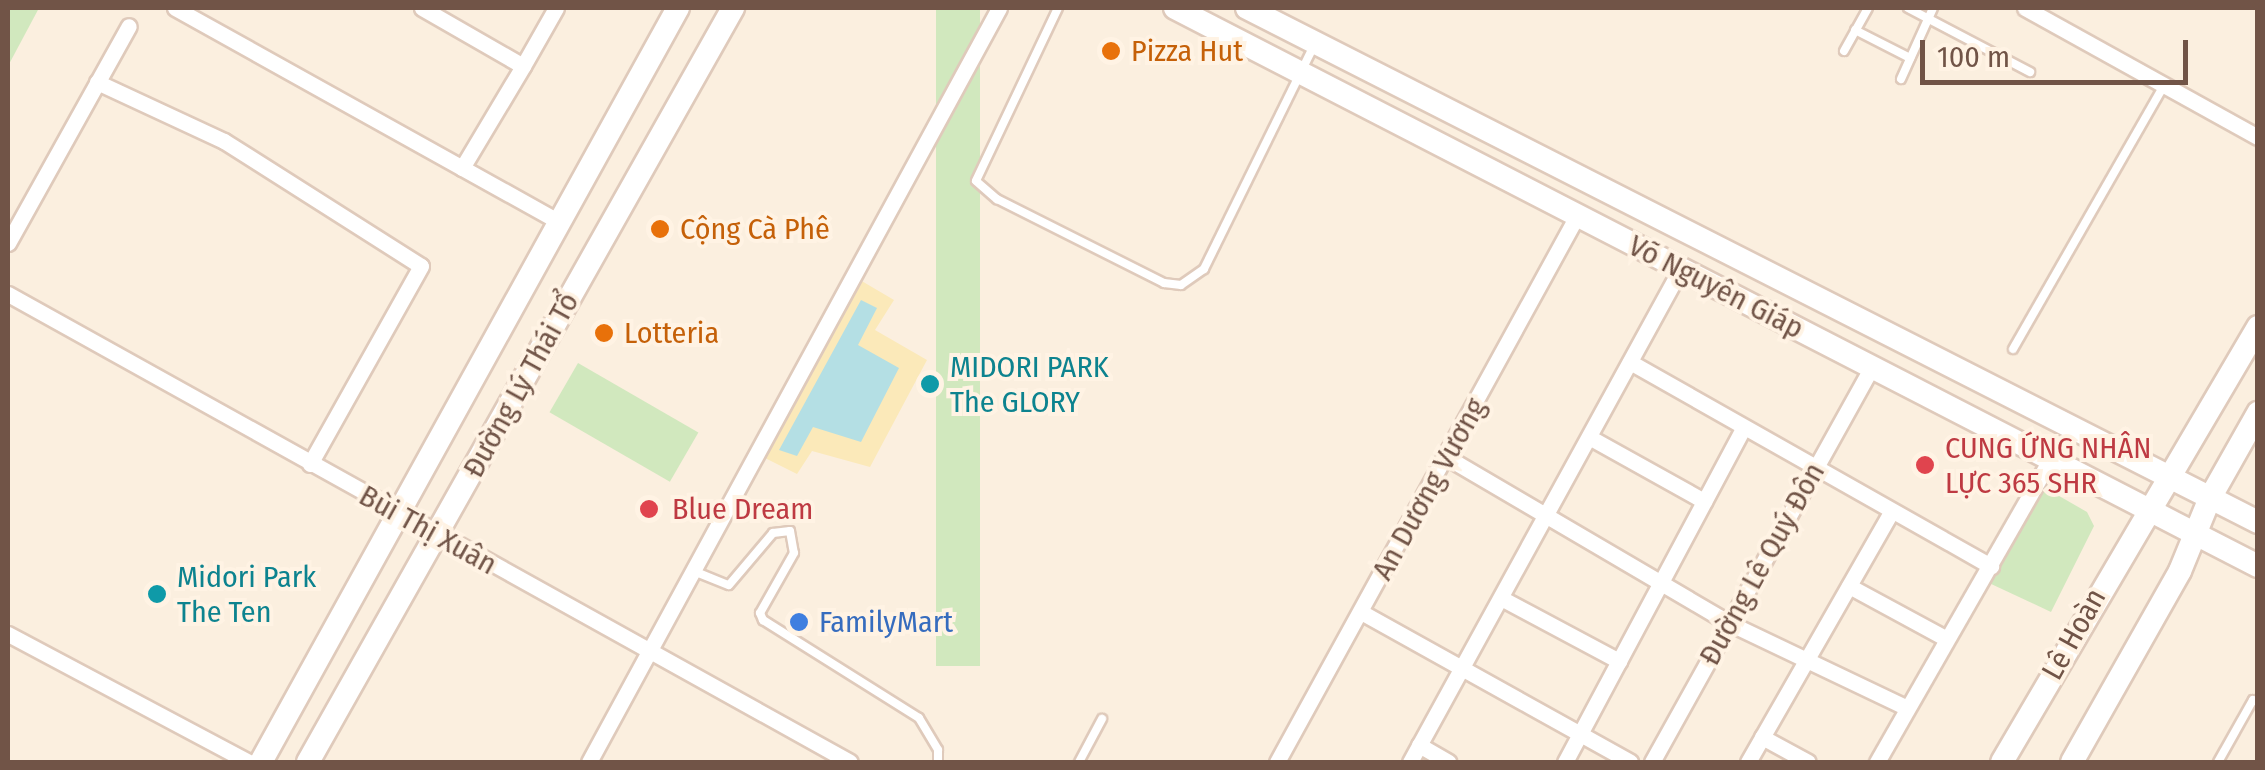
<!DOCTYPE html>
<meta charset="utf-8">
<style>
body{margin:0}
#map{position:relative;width:2265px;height:770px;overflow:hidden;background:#fbefdf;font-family:"Fira Sans Condensed",sans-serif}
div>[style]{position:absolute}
.green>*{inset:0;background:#d1e8be;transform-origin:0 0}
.sand>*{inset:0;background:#fbe9b9}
.water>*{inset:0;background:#b4dfe4}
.roads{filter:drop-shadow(2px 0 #dfcabb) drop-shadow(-2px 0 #dfcabb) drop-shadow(0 2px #dfcabb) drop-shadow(0 -2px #dfcabb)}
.lane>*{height:8px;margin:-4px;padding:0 4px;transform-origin:4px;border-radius:4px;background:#fff}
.street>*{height:15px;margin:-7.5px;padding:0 7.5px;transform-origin:7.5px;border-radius:7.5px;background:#fff}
.secondary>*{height:22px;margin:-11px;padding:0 11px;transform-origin:11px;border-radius:11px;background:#fff}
.dots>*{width:28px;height:28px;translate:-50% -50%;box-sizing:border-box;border:5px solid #fff3e4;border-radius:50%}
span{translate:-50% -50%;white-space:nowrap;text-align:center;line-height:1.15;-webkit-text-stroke:8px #fff3e4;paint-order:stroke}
.food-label{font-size:30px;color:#c56008}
.left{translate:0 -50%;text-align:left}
.street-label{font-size:30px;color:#715447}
.culture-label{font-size:30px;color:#0d838f}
.health-label{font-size:30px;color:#be3a42}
.shop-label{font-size:30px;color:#366cbe}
.frame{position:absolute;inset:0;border:10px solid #715447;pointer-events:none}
.scale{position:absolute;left:1920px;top:40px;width:268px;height:45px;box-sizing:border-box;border:5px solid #715447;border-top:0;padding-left:12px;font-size:30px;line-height:35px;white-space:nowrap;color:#715447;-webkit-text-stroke:8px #fff3e4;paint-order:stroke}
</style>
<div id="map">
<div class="green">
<i style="clip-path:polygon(8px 8px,39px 8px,8px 66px)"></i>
<i style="left:936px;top:8px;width:44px;height:658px"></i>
<i style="left:578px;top:363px;width:139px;height:57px;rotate:30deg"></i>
<i style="clip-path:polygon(2040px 485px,2087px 512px,2094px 526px,2051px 612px,1989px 583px)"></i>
</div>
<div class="sand">
<i style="clip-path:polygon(860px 280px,894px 300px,875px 330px,927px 360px,870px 467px,812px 451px,797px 474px,765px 458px)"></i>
</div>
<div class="water">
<i style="clip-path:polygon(861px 300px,877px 308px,858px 345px,899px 368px,861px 442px,813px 427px,797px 456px,779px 450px)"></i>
</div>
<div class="roads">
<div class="lane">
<i style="left:1058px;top:8px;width:191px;rotate:115.4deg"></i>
<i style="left:976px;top:181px;width:28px;rotate:41deg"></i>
<i style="left:997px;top:199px;width:187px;rotate:26.7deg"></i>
<i style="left:1164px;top:283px;width:17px;rotate:7deg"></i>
<i style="left:1181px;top:285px;width:28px;rotate:-35deg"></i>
<i style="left:1204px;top:269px;width:247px;rotate:-63.8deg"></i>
<i style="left:1908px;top:8px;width:138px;rotate:27.7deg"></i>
<i style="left:1855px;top:30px;width:62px;rotate:27deg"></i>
<i style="left:1844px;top:51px;width:49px;rotate:-60.8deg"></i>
<i style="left:1901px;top:79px;width:78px;rotate:-65.7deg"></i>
<i style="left:2013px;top:349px;width:304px;rotate:-60.2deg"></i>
<i style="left:696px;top:572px;width:35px;rotate:22deg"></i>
<i style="left:729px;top:585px;width:68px;rotate:-49.8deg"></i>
<i style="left:773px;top:533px;width:17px;rotate:-7deg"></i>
<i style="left:790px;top:531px;width:22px;rotate:80deg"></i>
<i style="left:794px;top:553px;width:69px;rotate:119.5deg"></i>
<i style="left:760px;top:613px;width:8px;rotate:67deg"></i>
<i style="left:763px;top:620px;width:184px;rotate:32.1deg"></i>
<i style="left:919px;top:718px;width:37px;rotate:59deg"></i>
<i style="left:938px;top:750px;width:12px;rotate:90deg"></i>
<i style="left:1079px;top:762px;width:49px;rotate:-61.9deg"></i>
<i style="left:2218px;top:762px;width:71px;rotate:-60.6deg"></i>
<i style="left:2253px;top:700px;width:5px;rotate:22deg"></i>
</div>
<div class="street">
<i style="left:175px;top:8px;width:440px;rotate:29.1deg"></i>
<i style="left:422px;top:8px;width:116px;rotate:29.9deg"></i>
<i style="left:523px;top:66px;width:67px;rotate:-60.4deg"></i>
<i style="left:2025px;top:8px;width:266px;rotate:29deg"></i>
<i style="left:97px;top:82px;width:140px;rotate:24.9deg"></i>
<i style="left:224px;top:141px;width:233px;rotate:32.4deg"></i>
<i style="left:421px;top:266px;width:227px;rotate:119.3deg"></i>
<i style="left:462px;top:168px;width:119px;rotate:-59.1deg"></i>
<i style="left:8px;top:243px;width:248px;rotate:-60.9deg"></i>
<i style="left:8px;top:294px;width:963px;rotate:29.07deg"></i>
<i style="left:1630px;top:362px;width:415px;rotate:29.5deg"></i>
<i style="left:1589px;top:437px;width:132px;rotate:29.1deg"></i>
<i style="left:1448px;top:458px;width:326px;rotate:30.4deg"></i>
<i style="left:1729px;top:623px;width:197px;rotate:25.5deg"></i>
<i style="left:1849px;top:586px;width:111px;rotate:28.4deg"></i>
<i style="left:1501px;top:598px;width:134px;rotate:28.1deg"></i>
<i style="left:1361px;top:612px;width:308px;rotate:29.1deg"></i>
<i style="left:8px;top:634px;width:273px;rotate:28deg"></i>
<i style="left:1762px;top:737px;width:52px;rotate:28.5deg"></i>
<i style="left:1419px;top:745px;width:34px;rotate:30deg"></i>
<i style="left:589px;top:762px;width:858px;rotate:-61.46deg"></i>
<i style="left:1277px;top:762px;width:625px;rotate:-61.22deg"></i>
<i style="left:1410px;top:762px;width:561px;rotate:-61.24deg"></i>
<i style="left:1565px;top:762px;width:376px;rotate:-61.9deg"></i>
<i style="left:1652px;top:762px;width:453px;rotate:-60.9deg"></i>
<i style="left:1748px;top:762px;width:288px;rotate:-60.2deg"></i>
<i style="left:1877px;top:762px;width:352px;rotate:-60.2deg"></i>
</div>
<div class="secondary">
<i style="left:1175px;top:8px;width:1218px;rotate:27.26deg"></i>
<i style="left:1247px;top:8px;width:1134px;rotate:26.95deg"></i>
<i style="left:261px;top:762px;width:862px;rotate:-61.06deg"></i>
<i style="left:308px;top:762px;width:866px;rotate:-60.59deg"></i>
<i style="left:2002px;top:762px;width:505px;rotate:-59.52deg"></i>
<i style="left:2072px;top:762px;width:219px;rotate:-60.5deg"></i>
<i style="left:2180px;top:571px;width:79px;rotate:-67.7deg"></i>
<i style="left:2210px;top:498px;width:98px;rotate:-60.5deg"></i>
</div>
</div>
<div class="dots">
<i style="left:1111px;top:51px;background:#e8710a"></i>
<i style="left:660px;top:229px;background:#e8710a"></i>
<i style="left:604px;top:333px;background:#e8710a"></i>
<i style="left:930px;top:384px;background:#0f9aa8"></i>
<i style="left:1925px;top:465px;background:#e0444e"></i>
<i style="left:649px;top:509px;background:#e0444e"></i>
<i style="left:157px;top:594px;background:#0f9aa8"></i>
<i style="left:799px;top:622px;background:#3f7fe0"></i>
</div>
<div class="food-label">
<span class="left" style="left:1131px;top:51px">Pizza Hut</span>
<span class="left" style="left:680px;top:229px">Cộng Cà Phê</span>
<span class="left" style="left:624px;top:333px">Lotteria</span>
</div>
<div class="street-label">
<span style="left:1716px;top:287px;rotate:27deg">Võ Nguyên Giáp</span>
<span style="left:521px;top:385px;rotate:-61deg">Đường Lý Thái Tổ</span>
<span style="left:1429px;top:489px;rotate:-61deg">An Dương Vương</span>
<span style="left:428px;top:530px;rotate:29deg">Bùi Thị Xuân</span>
<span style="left:1762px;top:564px;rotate:-61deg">Đường Lê Quý Đôn</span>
<span style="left:2074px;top:634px;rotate:-61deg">Lê Hoàn</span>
</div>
<div class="culture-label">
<span class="left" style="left:950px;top:384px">MIDORI PARK<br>The GLORY</span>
<span class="left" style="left:177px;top:594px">Midori Park<br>The Ten</span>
</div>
<div class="health-label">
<span class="left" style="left:1945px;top:465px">CUNG ỨNG NHÂN<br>LỰC 365 SHR</span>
<span class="left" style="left:672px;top:509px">Blue Dream</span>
</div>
<div class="shop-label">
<span class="left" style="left:819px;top:622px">FamilyMart</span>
</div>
<div class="frame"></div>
<div class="scale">100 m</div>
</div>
